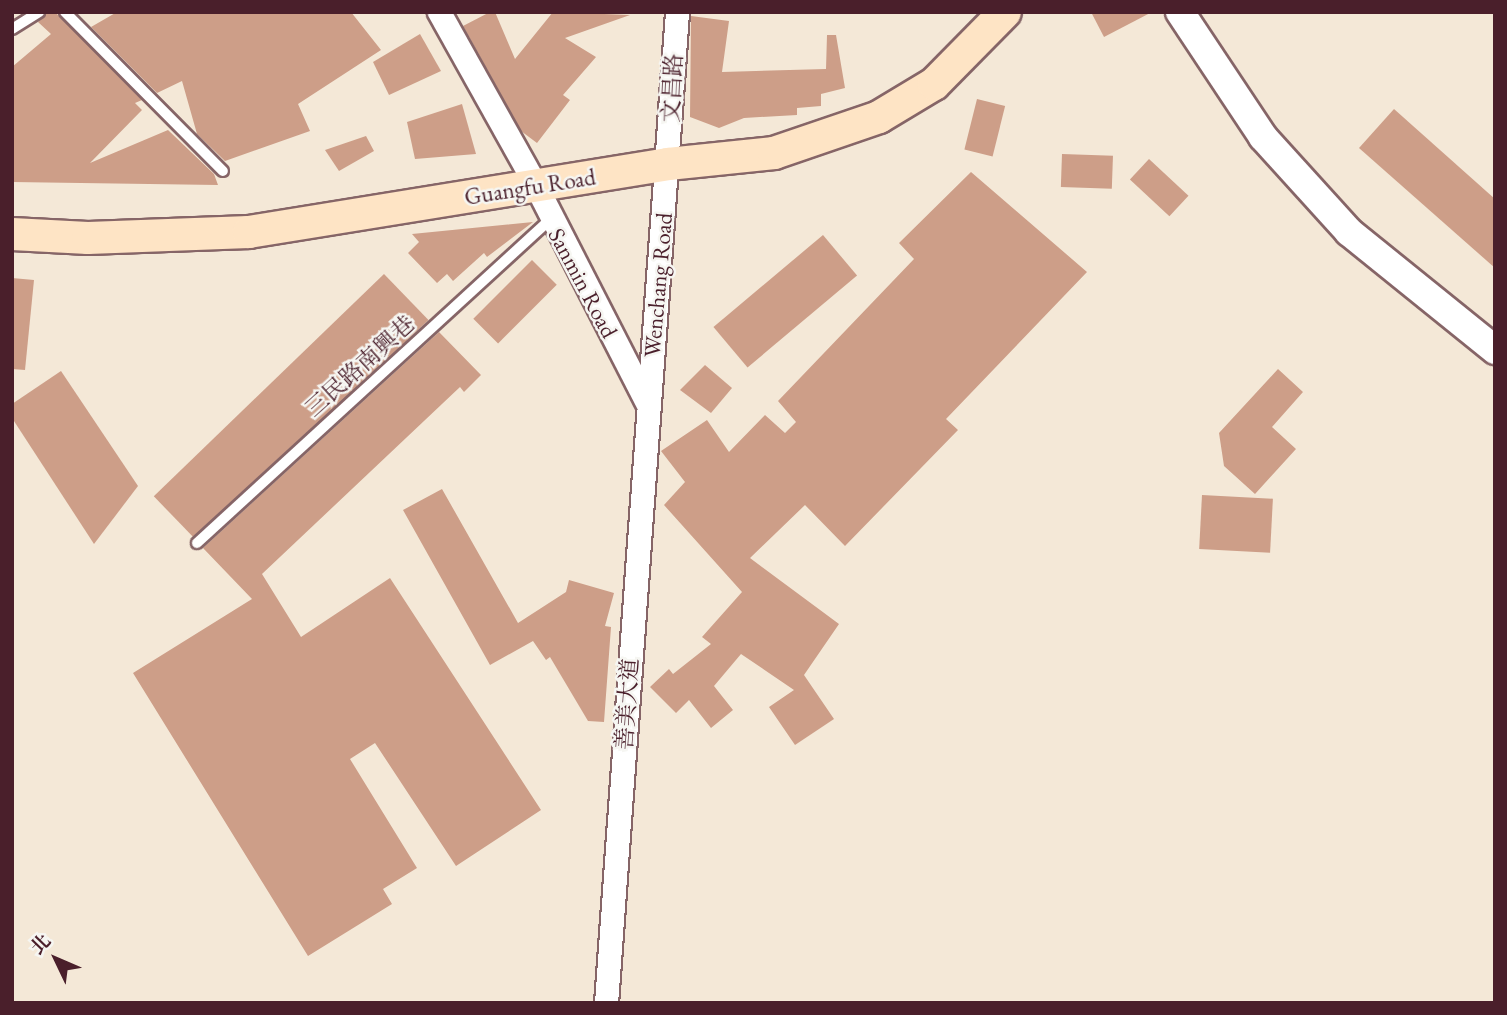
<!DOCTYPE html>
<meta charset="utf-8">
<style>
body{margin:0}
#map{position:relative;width:1507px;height:1015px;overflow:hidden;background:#f4e8d7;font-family:"EB Garamond","Noto Serif TC",serif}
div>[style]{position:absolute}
.building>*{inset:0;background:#cd9e88;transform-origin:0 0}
.roads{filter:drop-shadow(2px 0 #866567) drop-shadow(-2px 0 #866567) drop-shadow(0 2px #866567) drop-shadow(0 -2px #866567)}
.service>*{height:10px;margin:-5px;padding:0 5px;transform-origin:5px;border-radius:5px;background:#fff}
.minor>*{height:23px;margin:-11.5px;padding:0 11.5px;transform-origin:11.5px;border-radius:11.5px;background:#fff}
.tertiary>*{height:28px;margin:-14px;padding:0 14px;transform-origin:14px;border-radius:14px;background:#fff}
.secondary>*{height:32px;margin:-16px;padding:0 16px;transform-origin:16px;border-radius:16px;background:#fee4c5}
span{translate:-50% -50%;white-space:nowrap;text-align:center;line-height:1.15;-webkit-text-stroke:5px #f6f6f2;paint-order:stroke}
.street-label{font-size:23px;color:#4a1f2b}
.frame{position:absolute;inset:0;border:14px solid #4a1f2b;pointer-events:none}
.north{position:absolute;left:21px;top:924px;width:70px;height:70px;-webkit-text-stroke:5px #f6f6f2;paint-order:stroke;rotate:314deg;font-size:19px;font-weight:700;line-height:28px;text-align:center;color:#4a1f2b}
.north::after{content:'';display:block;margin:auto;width:24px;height:32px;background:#4a1f2b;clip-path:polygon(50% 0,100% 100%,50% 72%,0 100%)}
</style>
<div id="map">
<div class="building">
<i style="clip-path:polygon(47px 12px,55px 12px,142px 100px,135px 103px,142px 110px,90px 163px,168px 130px,214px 174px,218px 185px,12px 182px,12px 67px,51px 34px,38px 22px)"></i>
<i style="clip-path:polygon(117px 12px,351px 12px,381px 50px,298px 104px,310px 131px,225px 161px,197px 134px,182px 81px,157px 93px,91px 27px)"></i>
<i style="clip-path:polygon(490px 12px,495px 12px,515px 59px,553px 12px,630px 15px,565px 38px,596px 57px,563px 95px,570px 100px,537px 143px,521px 131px,463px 26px)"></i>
<i style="clip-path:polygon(1091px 12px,1152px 12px,1104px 37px)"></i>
<i style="clip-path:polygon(691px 16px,729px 21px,722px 72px,826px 69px,827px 35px,836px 35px,845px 88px,821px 94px,821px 106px,797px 108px,797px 115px,744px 118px,719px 128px,690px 117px)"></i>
<i style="clip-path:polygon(420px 34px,441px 71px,389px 95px,373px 62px)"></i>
<i style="left:977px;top:99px;width:29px;height:52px;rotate:14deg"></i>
<i style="clip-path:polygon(462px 104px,476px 154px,415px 159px,407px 122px)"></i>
<i style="clip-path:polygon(1394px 109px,1495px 199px,1495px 268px,1359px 148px)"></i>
<i style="clip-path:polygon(366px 136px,374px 151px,339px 171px,325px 150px)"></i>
<i style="left:1062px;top:154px;width:51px;height:33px;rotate:2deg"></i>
<i style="left:1149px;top:159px;width:54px;height:28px;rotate:43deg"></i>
<i style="clip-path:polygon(971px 172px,1087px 272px,946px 419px,958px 430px,845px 546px,805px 505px,750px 558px,839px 624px,804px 675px,834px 719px,795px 745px,769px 707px,794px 690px,741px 654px,714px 686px,733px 710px,711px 728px,689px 700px,676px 713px,650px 687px,669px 669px,673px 674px,711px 644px,702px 637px,742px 592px,664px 505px,685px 482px,661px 451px,707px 420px,729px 452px,765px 415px,785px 433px,796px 422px,778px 401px,914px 259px,899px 243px)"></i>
<i style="clip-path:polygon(533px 222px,487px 257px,484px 253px,453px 281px,447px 274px,437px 283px,408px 253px,419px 242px,412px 234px)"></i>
<i style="left:823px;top:235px;width:53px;height:143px;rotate:50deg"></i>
<i style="left:532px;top:260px;width:35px;height:83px;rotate:45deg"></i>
<i style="left:384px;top:274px;width:64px;height:320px;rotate:46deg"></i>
<i style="clip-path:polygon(12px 278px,34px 280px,25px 370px,12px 369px)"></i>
<i style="clip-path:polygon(439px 332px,481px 375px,464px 392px,460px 387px,262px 574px,301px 637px,390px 578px,541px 810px,456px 866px,375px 743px,350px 759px,417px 868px,383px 889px,392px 904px,308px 956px,133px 673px,252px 599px,203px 548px)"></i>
<i style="clip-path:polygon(705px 365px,732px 388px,711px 413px,680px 390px)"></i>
<i style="clip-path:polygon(1278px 369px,1303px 392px,1272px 427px,1296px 449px,1255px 494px,1224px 466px,1219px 433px)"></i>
<i style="clip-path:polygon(61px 371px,138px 486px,94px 544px,12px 418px,12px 404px)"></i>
<i style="clip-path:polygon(442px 489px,518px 623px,566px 592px,569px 580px,614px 593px,605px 626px,611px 627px,604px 722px,588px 721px,550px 657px,546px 660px,533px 641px,490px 665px,403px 510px)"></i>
<i style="left:1202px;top:495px;width:71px;height:54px;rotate:3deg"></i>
</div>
<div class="roads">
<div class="service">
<i style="left:65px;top:12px;width:224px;rotate:45.2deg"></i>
<i style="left:12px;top:29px;width:32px;rotate:-32deg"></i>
<i style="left:197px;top:543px;width:478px;rotate:-42.5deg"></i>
</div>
<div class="minor">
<i style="left:439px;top:12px;width:197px;rotate:60.8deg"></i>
<i style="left:535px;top:184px;width:248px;rotate:62.9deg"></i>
<i style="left:606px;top:1003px;width:994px;rotate:-85.9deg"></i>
</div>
<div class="tertiary">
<i style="left:1180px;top:12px;width:150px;rotate:56.4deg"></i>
<i style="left:1263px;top:137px;width:128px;rotate:47.8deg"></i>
<i style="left:1349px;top:232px;width:188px;rotate:38.9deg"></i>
</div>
<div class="secondary">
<i style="left:12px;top:234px;width:76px;rotate:3deg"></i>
<i style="left:88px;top:238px;width:161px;rotate:-2.1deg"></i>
<i style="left:249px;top:232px;width:424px;rotate:-9.2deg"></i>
<i style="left:668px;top:164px;width:107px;rotate:-5.9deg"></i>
<i style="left:774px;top:153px;width:111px;rotate:-18.9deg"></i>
<i style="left:879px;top:117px;width:64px;rotate:-31deg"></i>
<i style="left:934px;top:84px;width:101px;rotate:-45.4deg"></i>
</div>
</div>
<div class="street-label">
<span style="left:672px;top:88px;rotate:-87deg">文昌路</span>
<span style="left:530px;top:187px;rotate:-9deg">Guangfu Road</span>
<span style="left:583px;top:283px;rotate:62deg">Sanmin Road</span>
<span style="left:658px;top:285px;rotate:-85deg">Wenchang Road</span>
<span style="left:360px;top:366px;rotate:-42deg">三民路南興巷</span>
<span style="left:627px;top:704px;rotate:-86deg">善美大道</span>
</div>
<div class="frame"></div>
<div class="north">北</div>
</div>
